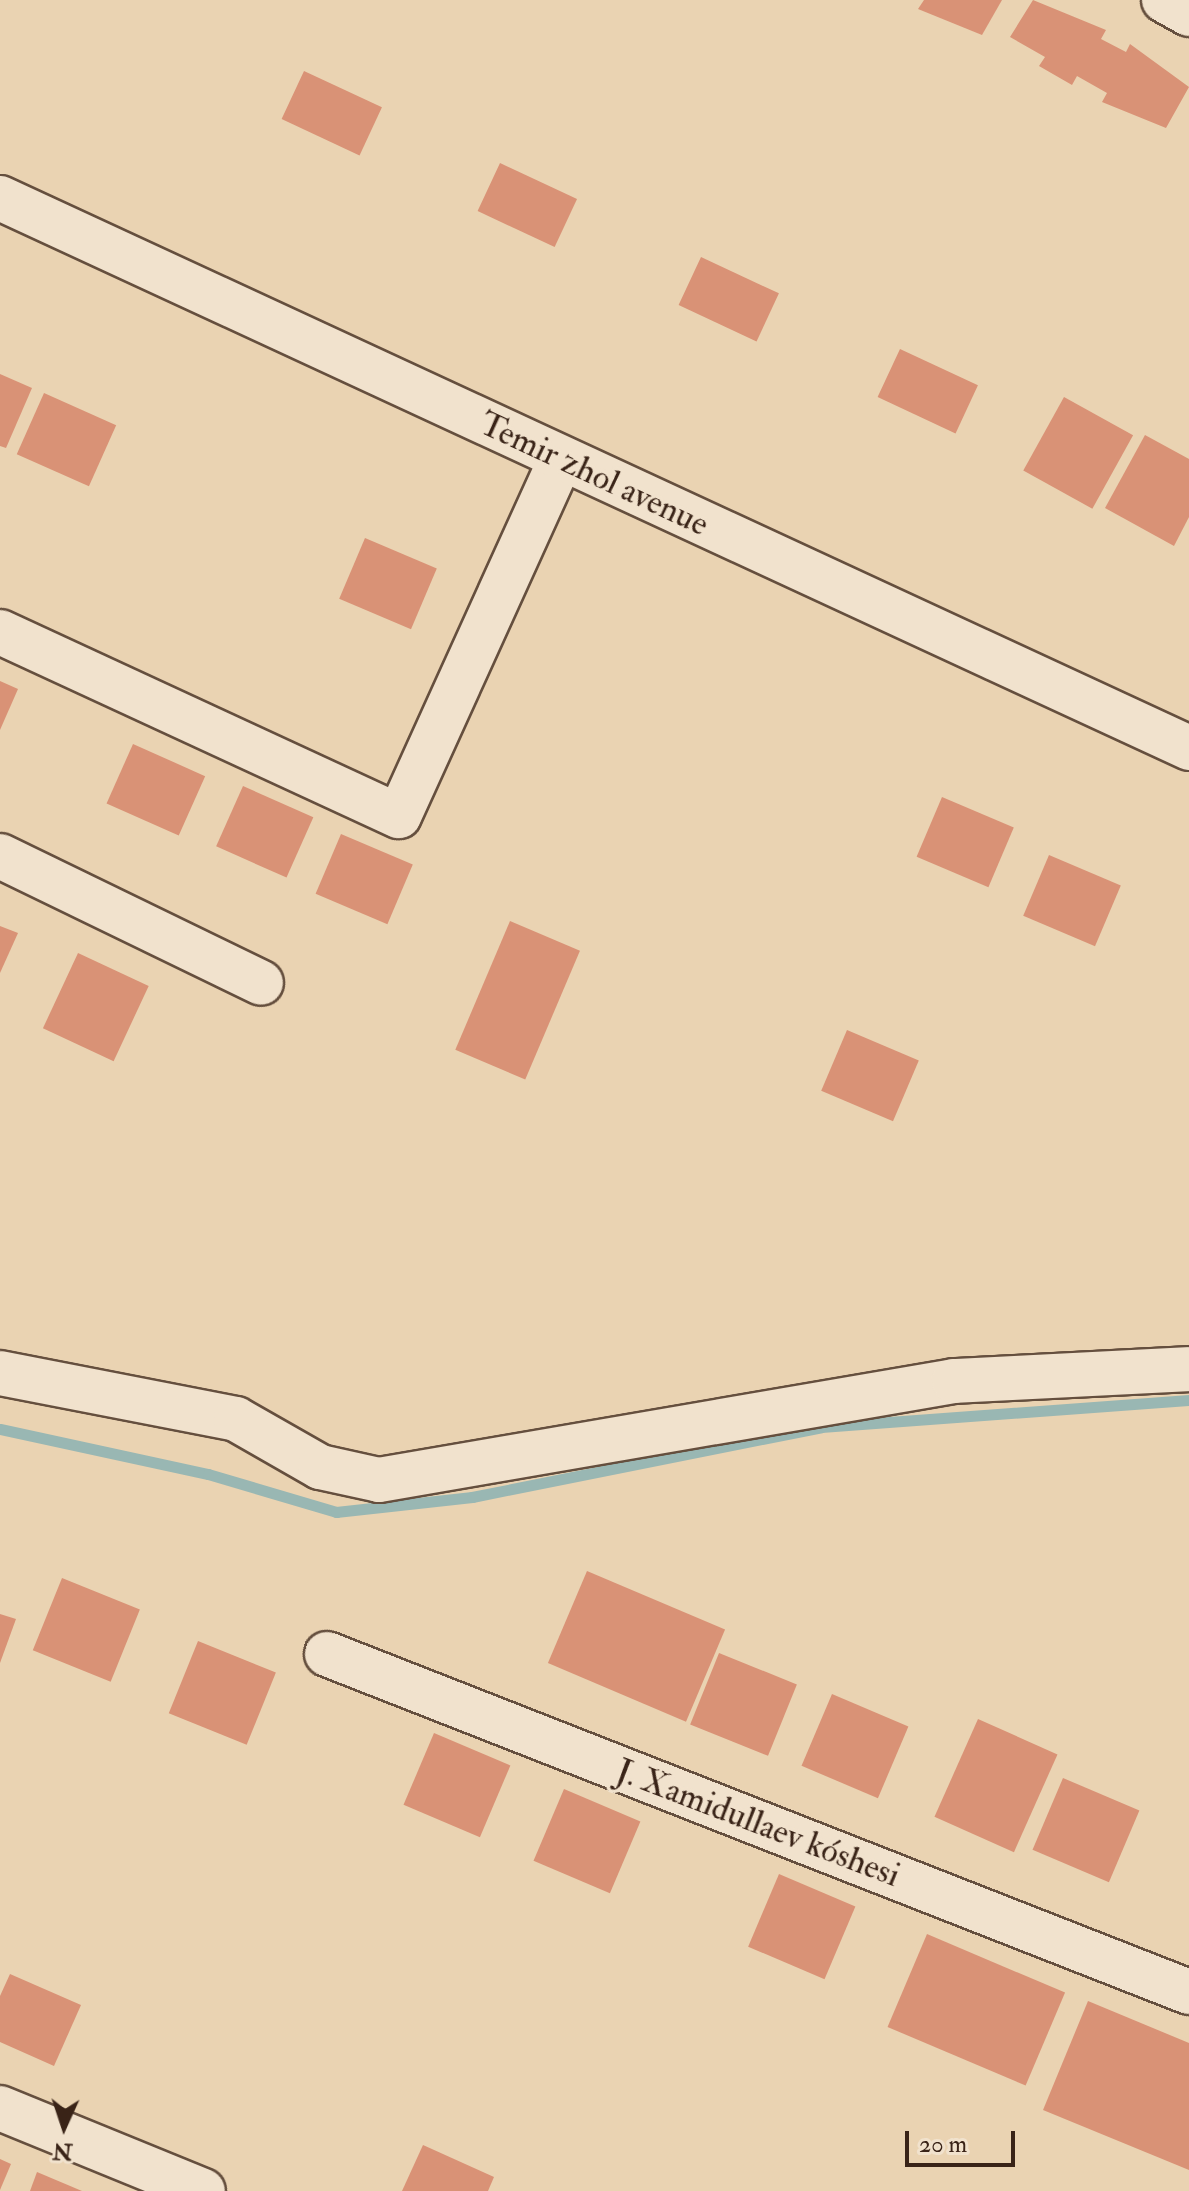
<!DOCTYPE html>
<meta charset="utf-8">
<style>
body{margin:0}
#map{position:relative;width:1189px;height:2191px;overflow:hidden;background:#ead3b2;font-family:"IM FELL Double Pica",serif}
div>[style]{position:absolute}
.stream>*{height:11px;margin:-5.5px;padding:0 5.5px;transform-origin:5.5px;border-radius:5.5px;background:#99b7b3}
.building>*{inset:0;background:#d99276;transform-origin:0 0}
.roads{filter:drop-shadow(2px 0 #654f3e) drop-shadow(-2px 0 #654f3e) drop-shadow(0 2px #654f3e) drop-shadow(0 -2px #654f3e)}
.street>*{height:44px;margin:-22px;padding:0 22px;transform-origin:22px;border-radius:22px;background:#f1e2cd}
.secondary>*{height:44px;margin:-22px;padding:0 22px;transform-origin:22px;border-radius:22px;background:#f1e2cd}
span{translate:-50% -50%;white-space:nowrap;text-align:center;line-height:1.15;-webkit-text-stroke:7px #f1e2cd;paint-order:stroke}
.street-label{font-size:34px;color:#392317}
.north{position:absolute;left:24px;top:2087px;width:80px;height:80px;-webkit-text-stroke:6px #f1e2cd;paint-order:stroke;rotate:183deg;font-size:22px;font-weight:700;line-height:32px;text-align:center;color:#392317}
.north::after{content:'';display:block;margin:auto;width:28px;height:36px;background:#392317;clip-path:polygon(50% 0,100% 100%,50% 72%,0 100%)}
.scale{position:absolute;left:905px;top:2131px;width:110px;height:36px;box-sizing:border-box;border:4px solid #392317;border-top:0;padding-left:10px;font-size:24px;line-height:28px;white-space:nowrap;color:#392317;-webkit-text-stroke:6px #f1e2cd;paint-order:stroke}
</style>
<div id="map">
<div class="stream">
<i style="left:0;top:1429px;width:213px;rotate:12.2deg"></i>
<i style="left:208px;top:1474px;width:134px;rotate:16.5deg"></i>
<i style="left:336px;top:1512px;width:137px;rotate:-6.3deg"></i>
<i style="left:472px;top:1497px;width:356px;rotate:-11.3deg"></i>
<i style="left:821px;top:1427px;width:369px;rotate:-4.2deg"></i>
</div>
<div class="building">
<i style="clip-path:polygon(924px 0,1002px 0,982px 35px,918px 9px)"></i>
<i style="clip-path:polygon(1033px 0,1106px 30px,1101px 39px,1126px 52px,1130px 44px,1189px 87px,1166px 128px,1102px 102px,1107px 93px,1077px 76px,1072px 85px,1039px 66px,1045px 57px,1010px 37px)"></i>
<i style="left:304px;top:71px;width:86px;height:53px;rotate:25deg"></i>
<i style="left:500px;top:163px;width:85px;height:53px;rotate:25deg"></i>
<i style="left:701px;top:257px;width:86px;height:53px;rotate:25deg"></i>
<i style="left:900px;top:349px;width:86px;height:53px;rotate:25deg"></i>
<i style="clip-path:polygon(0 374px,32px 388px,6px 448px,0 446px)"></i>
<i style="left:44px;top:393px;width:79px;height:67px;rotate:24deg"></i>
<i style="left:1064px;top:397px;width:79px;height:84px;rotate:29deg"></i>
<i style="clip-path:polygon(1145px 435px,1189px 459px,1189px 517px,1174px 546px,1105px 508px)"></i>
<i style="left:365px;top:538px;width:78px;height:66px;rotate:23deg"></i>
<i style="clip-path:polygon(0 681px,18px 689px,0 730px)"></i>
<i style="left:133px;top:744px;width:79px;height:65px;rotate:24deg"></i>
<i style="left:243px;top:786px;width:77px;height:66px;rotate:24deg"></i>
<i style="left:942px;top:797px;width:78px;height:65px;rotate:23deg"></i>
<i style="left:341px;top:834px;width:78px;height:65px;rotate:23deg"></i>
<i style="left:1049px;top:855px;width:78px;height:66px;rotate:23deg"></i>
<i style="left:510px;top:921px;width:76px;height:140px;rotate:23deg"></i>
<i style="clip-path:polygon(0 926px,18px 933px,0 973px)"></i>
<i style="left:78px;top:953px;width:78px;height:83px;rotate:25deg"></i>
<i style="left:847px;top:1030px;width:78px;height:66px;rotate:23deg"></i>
<i style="left:587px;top:1571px;width:150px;height:100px;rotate:23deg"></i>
<i style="left:62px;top:1578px;width:84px;height:78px;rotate:22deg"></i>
<i style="clip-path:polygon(0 1614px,16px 1619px,0 1663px)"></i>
<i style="left:198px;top:1641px;width:84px;height:78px;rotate:22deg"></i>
<i style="left:719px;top:1653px;width:84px;height:77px;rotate:22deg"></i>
<i style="left:832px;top:1694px;width:83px;height:78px;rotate:23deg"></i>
<i style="left:978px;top:1719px;width:87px;height:107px;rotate:24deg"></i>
<i style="left:434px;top:1733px;width:83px;height:78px;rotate:23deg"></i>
<i style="left:1063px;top:1778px;width:83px;height:78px;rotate:23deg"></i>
<i style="left:564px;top:1789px;width:83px;height:78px;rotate:23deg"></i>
<i style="left:779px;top:1874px;width:83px;height:79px;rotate:23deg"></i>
<i style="left:927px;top:1934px;width:150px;height:101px;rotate:23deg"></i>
<i style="clip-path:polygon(10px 1974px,81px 2005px,54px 2066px,0 2042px,0 1996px)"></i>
<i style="clip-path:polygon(1088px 2001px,1189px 2043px,1189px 2170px,1043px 2110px)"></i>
<i style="clip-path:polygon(423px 2145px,494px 2177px,488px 2191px,402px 2191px)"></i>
<i style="clip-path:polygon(0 2159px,11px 2164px,0 2190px)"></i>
<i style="clip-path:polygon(37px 2172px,82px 2191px,30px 2191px)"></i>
</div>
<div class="roads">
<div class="street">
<i style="left:1164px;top:0;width:29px;rotate:29deg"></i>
<i style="left:0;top:632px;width:439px;rotate:24.8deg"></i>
<i style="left:399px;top:816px;width:392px;rotate:-65.6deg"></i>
<i style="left:0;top:856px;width:290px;rotate:25.9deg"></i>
<i style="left:0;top:1373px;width:240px;rotate:11deg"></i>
<i style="left:236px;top:1419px;width:97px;rotate:29.7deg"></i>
<i style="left:320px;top:1467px;width:60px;rotate:12.4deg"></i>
<i style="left:379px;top:1480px;width:583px;rotate:-9.77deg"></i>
<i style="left:954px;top:1381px;width:235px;rotate:-2.9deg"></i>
<i style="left:327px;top:1654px;width:926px;rotate:21.41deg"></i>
<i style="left:0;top:2108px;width:219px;rotate:22.2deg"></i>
</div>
<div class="secondary">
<i style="left:0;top:198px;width:1310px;rotate:24.82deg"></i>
</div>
</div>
<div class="street-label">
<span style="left:594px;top:474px;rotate:25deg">Temir zhol avenue</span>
<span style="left:758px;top:1823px;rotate:21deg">J. Xamidullaev kóshesi</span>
</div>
<div class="north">N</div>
<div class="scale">20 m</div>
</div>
